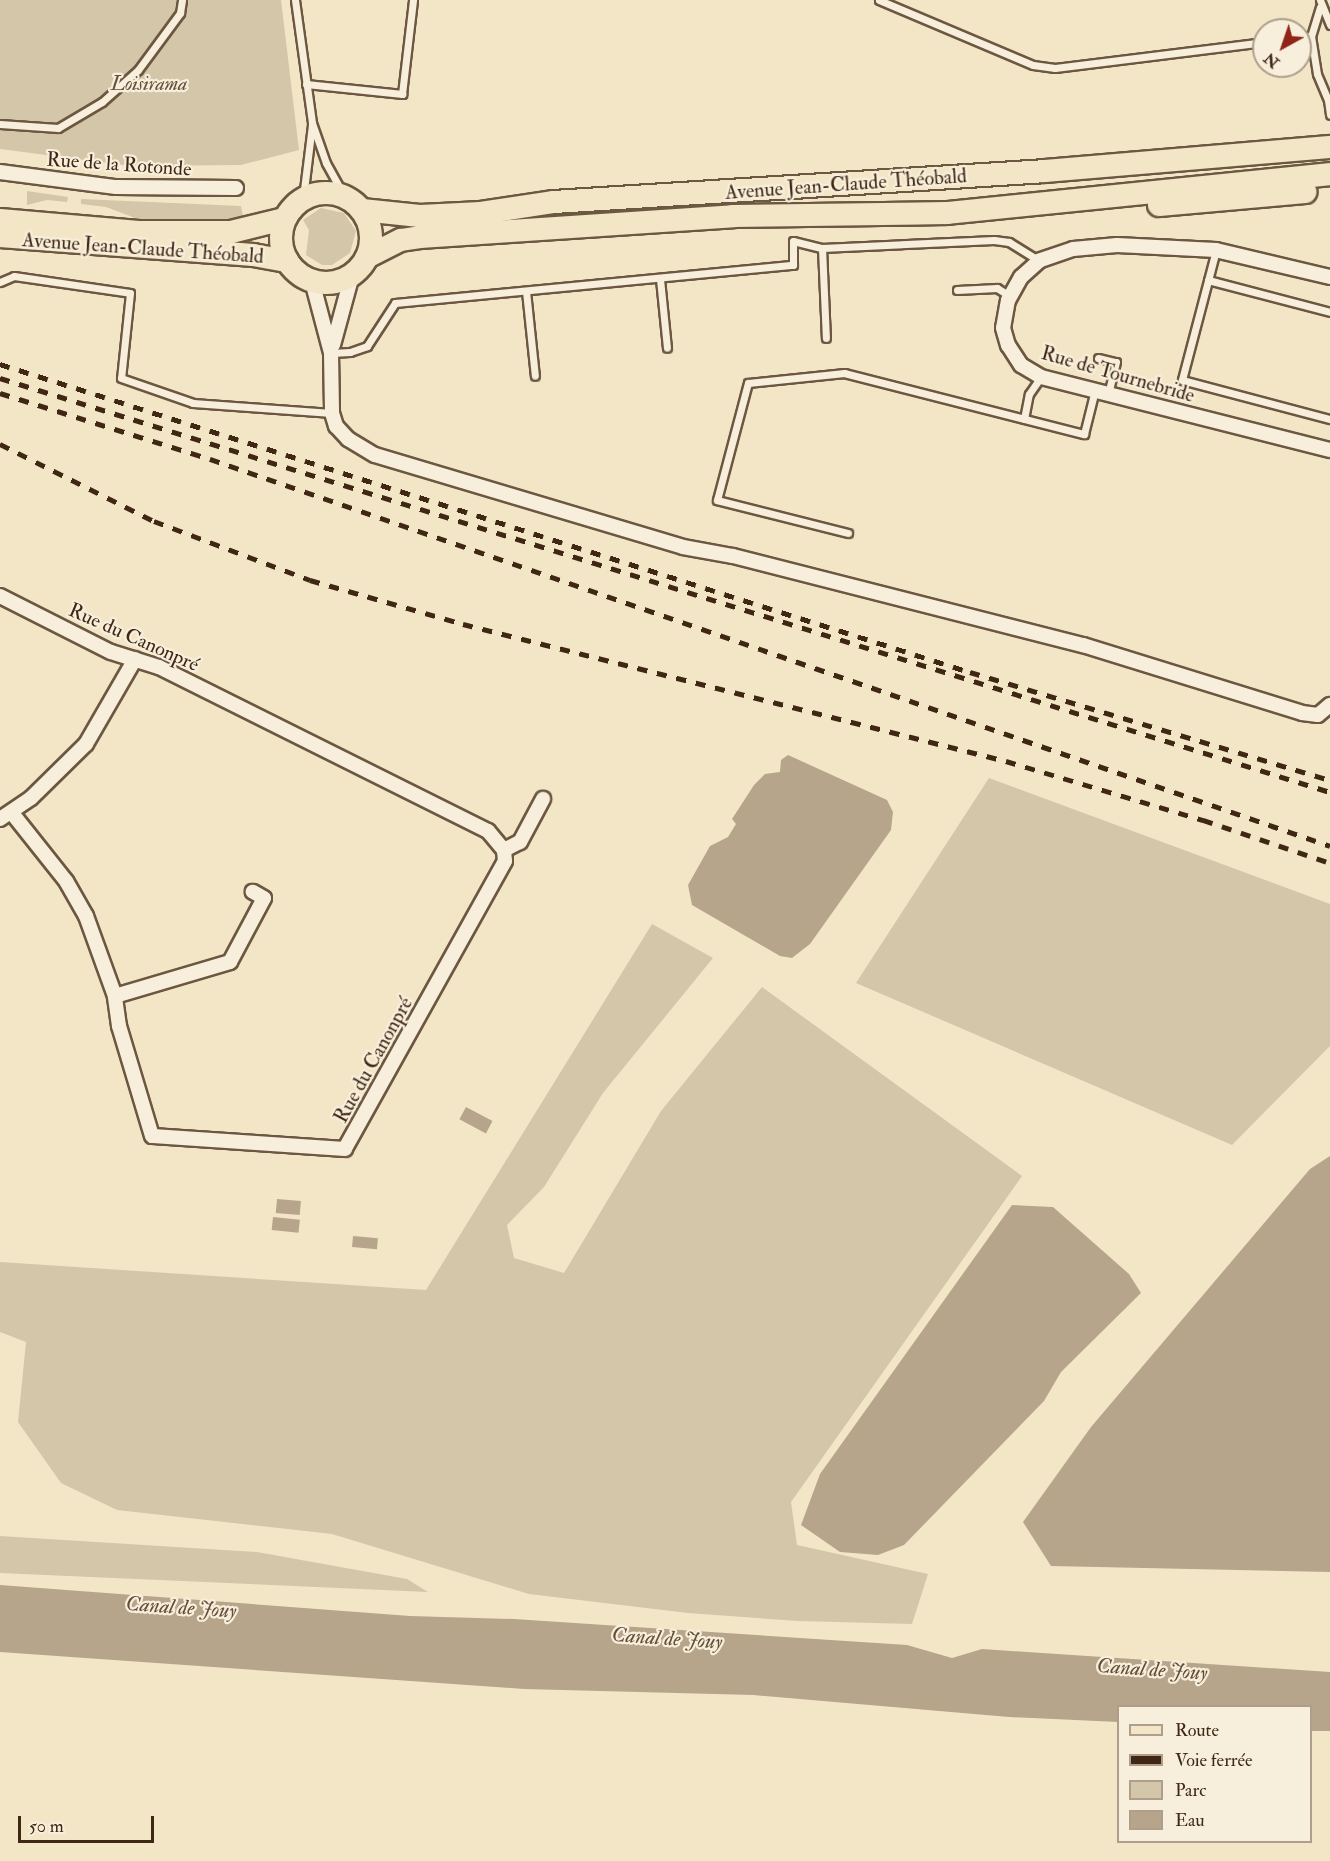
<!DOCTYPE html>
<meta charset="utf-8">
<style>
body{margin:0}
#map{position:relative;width:1330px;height:1861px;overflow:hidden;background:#f3e6c7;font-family:"IM FELL Double Pica",serif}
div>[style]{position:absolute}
.green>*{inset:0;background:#d4c6a9}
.water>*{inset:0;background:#b6a58a;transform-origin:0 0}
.roads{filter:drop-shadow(2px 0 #6c5741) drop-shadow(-2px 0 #6c5741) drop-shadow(0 2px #6c5741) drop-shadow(0 -2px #6c5741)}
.service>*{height:7px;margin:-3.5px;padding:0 3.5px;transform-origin:3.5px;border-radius:3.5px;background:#f7efdb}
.minor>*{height:14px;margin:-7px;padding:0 7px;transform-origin:7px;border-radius:7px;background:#f7efdb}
.primary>*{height:22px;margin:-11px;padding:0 11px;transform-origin:11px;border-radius:11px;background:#f3e6c7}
.primary>.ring{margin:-11px;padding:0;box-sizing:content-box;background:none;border:22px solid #f3e6c7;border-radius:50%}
.rail>*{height:4.5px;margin-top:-2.25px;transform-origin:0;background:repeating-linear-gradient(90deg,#3f2714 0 10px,transparent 0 20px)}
span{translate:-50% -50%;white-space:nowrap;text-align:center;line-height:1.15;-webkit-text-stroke:4.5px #f7efdb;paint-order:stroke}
.park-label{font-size:20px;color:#644f39;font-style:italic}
.street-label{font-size:20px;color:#3f2714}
.water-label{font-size:21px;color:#634d37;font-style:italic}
.legend{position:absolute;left:1117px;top:1705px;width:195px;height:138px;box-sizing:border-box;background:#f7efdb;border:2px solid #ad9f8b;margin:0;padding:8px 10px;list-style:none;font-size:18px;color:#3f2714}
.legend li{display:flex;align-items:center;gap:12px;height:30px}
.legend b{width:30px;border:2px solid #ad9f8b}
.north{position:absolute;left:1252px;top:18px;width:60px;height:60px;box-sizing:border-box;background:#f7efdb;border:2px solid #ad9f8b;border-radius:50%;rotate:220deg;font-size:16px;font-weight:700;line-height:24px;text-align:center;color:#3f2714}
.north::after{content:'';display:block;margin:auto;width:21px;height:27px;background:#8f2418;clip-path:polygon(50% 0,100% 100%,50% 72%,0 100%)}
.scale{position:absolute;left:18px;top:1816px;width:136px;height:27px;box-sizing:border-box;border:3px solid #3f2714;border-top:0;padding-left:8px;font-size:18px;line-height:21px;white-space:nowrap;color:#3f2714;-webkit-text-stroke:4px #f7efdb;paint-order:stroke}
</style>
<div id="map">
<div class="green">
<i style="clip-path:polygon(0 0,281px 0,299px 150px,241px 165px,131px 166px,0 149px)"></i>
<i style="clip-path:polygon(27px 191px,68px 197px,67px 202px,47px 200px,27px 205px)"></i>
<i style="clip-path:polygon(81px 199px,241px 206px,244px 222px,151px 224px,106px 207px,81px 204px)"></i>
<i style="clip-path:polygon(321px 208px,344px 213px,356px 231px,350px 253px,332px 265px,322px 265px,306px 255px,309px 230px,303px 220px)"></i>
<i style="clip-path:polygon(989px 778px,1330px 904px,1330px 1046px,1232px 1145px,856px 983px)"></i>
<i style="clip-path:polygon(652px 924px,713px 958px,603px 1093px,544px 1187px,507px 1225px,514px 1258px,564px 1273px,661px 1111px,762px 987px,1022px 1176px,791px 1502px,797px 1545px,928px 1574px,912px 1624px,798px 1621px,688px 1613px,529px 1594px,332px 1534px,117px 1510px,61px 1483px,18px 1422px,26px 1342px,0 1332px,0 1262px,426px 1290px)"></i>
<i style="clip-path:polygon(0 1536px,257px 1552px,407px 1579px,428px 1592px,0 1573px)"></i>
</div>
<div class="water">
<i style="clip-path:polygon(788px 755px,887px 800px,893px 812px,891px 830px,810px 944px,792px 958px,780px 956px,692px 905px,688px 885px,710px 846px,728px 837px,736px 824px,732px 819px,754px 785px,765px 774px,780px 772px,781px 760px)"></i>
<i style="left:466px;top:1107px;width:30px;height:14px;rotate:28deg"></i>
<i style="clip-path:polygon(1330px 1156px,1330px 1572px,1051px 1566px,1023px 1522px,1091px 1427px,1310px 1169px)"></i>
<i style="left:277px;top:1199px;width:24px;height:14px;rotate:5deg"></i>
<i style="clip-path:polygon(1012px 1205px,1053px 1207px,1129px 1274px,1141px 1293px,1061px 1372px,1044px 1401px,904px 1545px,878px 1555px,840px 1552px,801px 1525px,820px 1474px)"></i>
<i style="left:273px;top:1217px;width:27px;height:13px;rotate:6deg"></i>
<i style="left:353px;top:1236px;width:25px;height:11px;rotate:5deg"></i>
<i style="clip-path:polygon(0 1585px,410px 1616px,514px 1619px,907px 1645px,952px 1658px,982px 1649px,1330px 1672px,1330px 1731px,1311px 1731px,1310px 1706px,1118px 1706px,1118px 1722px,1009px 1717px,753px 1695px,524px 1689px,0 1652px)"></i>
</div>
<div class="roads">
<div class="service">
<i style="left:295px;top:0;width:124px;rotate:82.1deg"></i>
<i style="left:312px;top:123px;width:42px;rotate:70.7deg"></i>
<i style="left:326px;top:163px;width:38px;rotate:61deg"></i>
<i style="left:879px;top:0;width:167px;rotate:22.9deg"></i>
<i style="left:1033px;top:65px;width:22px;rotate:8deg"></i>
<i style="left:1055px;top:68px;width:211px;rotate:-7.1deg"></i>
<i style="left:1320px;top:0;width:27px;rotate:68deg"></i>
<i style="left:1320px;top:7px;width:30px;rotate:107deg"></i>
<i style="left:1311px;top:36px;width:38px;rotate:81deg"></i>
<i style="left:1317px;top:74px;width:28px;rotate:67deg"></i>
<i style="left:1328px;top:100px;width:15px;rotate:82deg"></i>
<i style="left:1300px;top:37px;width:11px;rotate:-5deg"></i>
<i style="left:306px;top:84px;width:97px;rotate:5.9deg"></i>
<i style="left:402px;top:94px;width:95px;rotate:-83.3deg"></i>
<i style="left:0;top:124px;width:58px;rotate:3.9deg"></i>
<i style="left:58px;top:128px;width:51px;rotate:-30.6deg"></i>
<i style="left:102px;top:102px;width:48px;rotate:-41.6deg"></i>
<i style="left:138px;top:70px;width:71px;rotate:-53.6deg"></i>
<i style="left:180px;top:13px;width:13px;rotate:-81deg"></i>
<i style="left:303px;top:198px;width:74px;rotate:-83deg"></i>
<i style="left:822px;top:248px;width:90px;rotate:87.5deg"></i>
<i style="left:1216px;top:250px;width:134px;rotate:104.7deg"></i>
<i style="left:1182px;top:380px;width:153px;rotate:14.8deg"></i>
<i style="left:660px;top:279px;width:69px;rotate:84.2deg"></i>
<i style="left:1208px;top:280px;width:126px;rotate:14.7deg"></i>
<i style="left:0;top:282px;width:15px;rotate:-23deg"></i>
<i style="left:14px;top:276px;width:117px;rotate:8.3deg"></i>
<i style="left:130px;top:293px;width:85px;rotate:96deg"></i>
<i style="left:121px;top:378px;width:76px;rotate:19.1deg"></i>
<i style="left:193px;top:403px;width:139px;rotate:4.1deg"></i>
<i style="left:957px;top:290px;width:40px;rotate:-2.9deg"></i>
<i style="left:997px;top:288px;width:15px;rotate:32deg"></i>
<i style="left:526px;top:291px;width:85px;rotate:84deg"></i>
<i style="left:331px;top:353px;width:19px;rotate:-3deg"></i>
<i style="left:350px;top:352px;width:18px;rotate:-19deg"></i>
<i style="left:367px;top:346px;width:51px;rotate:-56.9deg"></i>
<i style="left:395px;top:303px;width:400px;rotate:-5.5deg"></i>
<i style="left:793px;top:265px;width:24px;rotate:-90deg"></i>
<i style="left:793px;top:241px;width:30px;rotate:14deg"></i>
<i style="left:822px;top:248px;width:172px;rotate:-2.7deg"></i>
<i style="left:994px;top:240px;width:15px;rotate:8deg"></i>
<i style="left:1009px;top:242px;width:36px;rotate:32deg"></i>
<i style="left:1098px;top:358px;width:18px;rotate:13deg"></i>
<i style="left:1116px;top:362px;width:33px;rotate:104deg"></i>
<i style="left:1024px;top:419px;width:25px;rotate:-79deg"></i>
<i style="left:1029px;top:394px;width:21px;rotate:-55deg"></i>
<i style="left:848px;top:533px;width:135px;rotate:-165.9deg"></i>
<i style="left:717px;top:500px;width:121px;rotate:-75.2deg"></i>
<i style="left:748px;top:383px;width:97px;rotate:-5.9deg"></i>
<i style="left:844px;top:373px;width:248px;rotate:14.3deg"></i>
<i style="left:1084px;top:434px;width:45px;rotate:-76deg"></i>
</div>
<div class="minor">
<i style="left:0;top:172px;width:117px;rotate:7.4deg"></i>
<i style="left:116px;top:187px;width:120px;rotate:0.5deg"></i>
<i style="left:1330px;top:277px;width:117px;rotate:-166.7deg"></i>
<i style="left:1216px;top:250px;width:99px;rotate:-177.1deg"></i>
<i style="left:1117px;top:245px;width:44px;rotate:174.8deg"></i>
<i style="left:1073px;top:249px;width:36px;rotate:161deg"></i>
<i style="left:1039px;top:261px;width:24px;rotate:138deg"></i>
<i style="left:1021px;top:277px;width:26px;rotate:119deg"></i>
<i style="left:1008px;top:300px;width:28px;rotate:100deg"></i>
<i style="left:1003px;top:328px;width:18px;rotate:74deg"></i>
<i style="left:1008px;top:345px;width:24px;rotate:57deg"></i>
<i style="left:1021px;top:365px;width:23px;rotate:31deg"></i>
<i style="left:1041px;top:377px;width:298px;rotate:14.2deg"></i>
<i style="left:312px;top:281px;width:74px;rotate:75.2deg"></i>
<i style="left:331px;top:353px;width:60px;rotate:89deg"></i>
<i style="left:332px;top:413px;width:14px;rotate:73deg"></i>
<i style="left:336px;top:426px;width:18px;rotate:47deg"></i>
<i style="left:348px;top:439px;width:31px;rotate:31deg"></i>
<i style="left:375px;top:455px;width:321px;rotate:16.6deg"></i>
<i style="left:683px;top:547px;width:51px;rotate:10.2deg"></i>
<i style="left:733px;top:556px;width:361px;rotate:14.3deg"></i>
<i style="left:1083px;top:645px;width:229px;rotate:17.2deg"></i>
<i style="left:1302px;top:713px;width:16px;rotate:7deg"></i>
<i style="left:1318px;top:715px;width:16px;rotate:-40deg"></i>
<i style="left:333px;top:345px;width:73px;rotate:-74.8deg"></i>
<i style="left:0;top:596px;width:124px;rotate:26.8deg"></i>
<i style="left:111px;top:652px;width:50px;rotate:17.4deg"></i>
<i style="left:159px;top:667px;width:368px;rotate:26.5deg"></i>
<i style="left:488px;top:831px;width:25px;rotate:50deg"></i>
<i style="left:504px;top:850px;width:11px;rotate:85deg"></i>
<i style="left:505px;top:861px;width:329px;rotate:119.1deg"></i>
<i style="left:345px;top:1149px;width:193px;rotate:-176.1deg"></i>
<i style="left:152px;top:1136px;width:115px;rotate:-106.7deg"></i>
<i style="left:119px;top:1026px;width:30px;rotate:-98deg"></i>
<i style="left:115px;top:996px;width:85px;rotate:-109.9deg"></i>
<i style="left:86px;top:916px;width:40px;rotate:-119.7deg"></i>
<i style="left:66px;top:881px;width:87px;rotate:-128.5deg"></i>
<i style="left:0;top:819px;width:37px;rotate:-34deg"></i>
<i style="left:31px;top:798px;width:77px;rotate:-44.5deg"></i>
<i style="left:86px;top:744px;width:98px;rotate:-60deg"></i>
<i style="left:504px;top:850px;width:18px;rotate:-27deg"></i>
<i style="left:520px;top:842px;width:49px;rotate:-61.9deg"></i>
<i style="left:115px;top:996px;width:120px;rotate:-16.5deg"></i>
<i style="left:230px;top:962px;width:72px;rotate:-62deg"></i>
<i style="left:264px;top:898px;width:13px;rotate:-151deg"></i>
</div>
<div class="primary">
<i class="ring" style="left:281px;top:193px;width:68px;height:68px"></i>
<i style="left:1159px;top:205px;width:147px;rotate:-5.1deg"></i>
<i style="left:362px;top:210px;width:58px;rotate:5.9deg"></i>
<i style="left:420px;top:216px;width:61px;rotate:-2.8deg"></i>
<i style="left:481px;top:213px;width:74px;rotate:-8.6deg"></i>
<i style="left:554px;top:202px;width:491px;rotate:-3.6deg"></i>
<i style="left:1044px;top:171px;width:287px;rotate:-4.8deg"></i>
<i style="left:0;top:220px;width:142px;rotate:4.9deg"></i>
<i style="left:141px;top:232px;width:90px"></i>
<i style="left:231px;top:232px;width:55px;rotate:-13.8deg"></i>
<i style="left:0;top:236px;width:254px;rotate:4.3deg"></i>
<i style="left:253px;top:255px;width:35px;rotate:10deg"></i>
<i style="left:367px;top:257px;width:38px;rotate:-27deg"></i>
<i style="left:401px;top:240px;width:19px;rotate:-9deg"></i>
<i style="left:420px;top:237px;width:314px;rotate:-3.8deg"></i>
<i style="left:733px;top:216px;width:214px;rotate:-0.8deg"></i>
<i style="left:947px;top:213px;width:385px;rotate:-5.8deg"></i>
</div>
</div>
<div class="rail">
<i style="left:0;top:364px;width:1018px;rotate:17.62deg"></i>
<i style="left:970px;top:672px;width:376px;rotate:16.7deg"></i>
<i style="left:0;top:378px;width:1393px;rotate:17.29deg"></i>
<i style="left:0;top:393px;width:220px;rotate:17.4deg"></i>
<i style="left:210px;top:459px;width:1185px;rotate:19.06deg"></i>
<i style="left:0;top:444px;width:172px;rotate:26.6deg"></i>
<i style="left:154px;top:521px;width:167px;rotate:20.7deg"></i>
<i style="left:310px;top:580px;width:159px;rotate:16deg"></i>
<i style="left:463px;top:624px;width:560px;rotate:14.16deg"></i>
<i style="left:1006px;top:761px;width:206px;rotate:16.7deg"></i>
<i style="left:1203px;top:820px;width:134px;rotate:18.7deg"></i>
</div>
<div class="park-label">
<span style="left:149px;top:83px">Loisirama</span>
</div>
<div class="street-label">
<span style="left:119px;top:164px;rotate:4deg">Rue de la Rotonde</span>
<span style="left:846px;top:184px;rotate:-4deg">Avenue Jean-Claude Théobald</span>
<span style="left:143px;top:248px;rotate:4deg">Avenue Jean-Claude Théobald</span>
<span style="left:1118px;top:374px;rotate:16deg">Rue de Tournebride</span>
<span style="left:134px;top:637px;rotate:24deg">Rue du Canonpré</span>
<span style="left:373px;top:1060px;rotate:-61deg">Rue du Canonpré</span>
</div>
<div class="water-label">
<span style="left:181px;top:1608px;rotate:4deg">Canal de Jouy</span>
<span style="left:667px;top:1639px;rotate:4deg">Canal de Jouy</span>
<span style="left:1152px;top:1670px;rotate:4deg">Canal de Jouy</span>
</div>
<ul class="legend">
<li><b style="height:8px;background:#f3e6c7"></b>Route</li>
<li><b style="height:8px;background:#3f2714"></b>Voie ferrée</li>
<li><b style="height:16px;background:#d4c6a9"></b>Parc</li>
<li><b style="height:16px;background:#b6a58a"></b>Eau</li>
</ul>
<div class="north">N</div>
<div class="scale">50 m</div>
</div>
